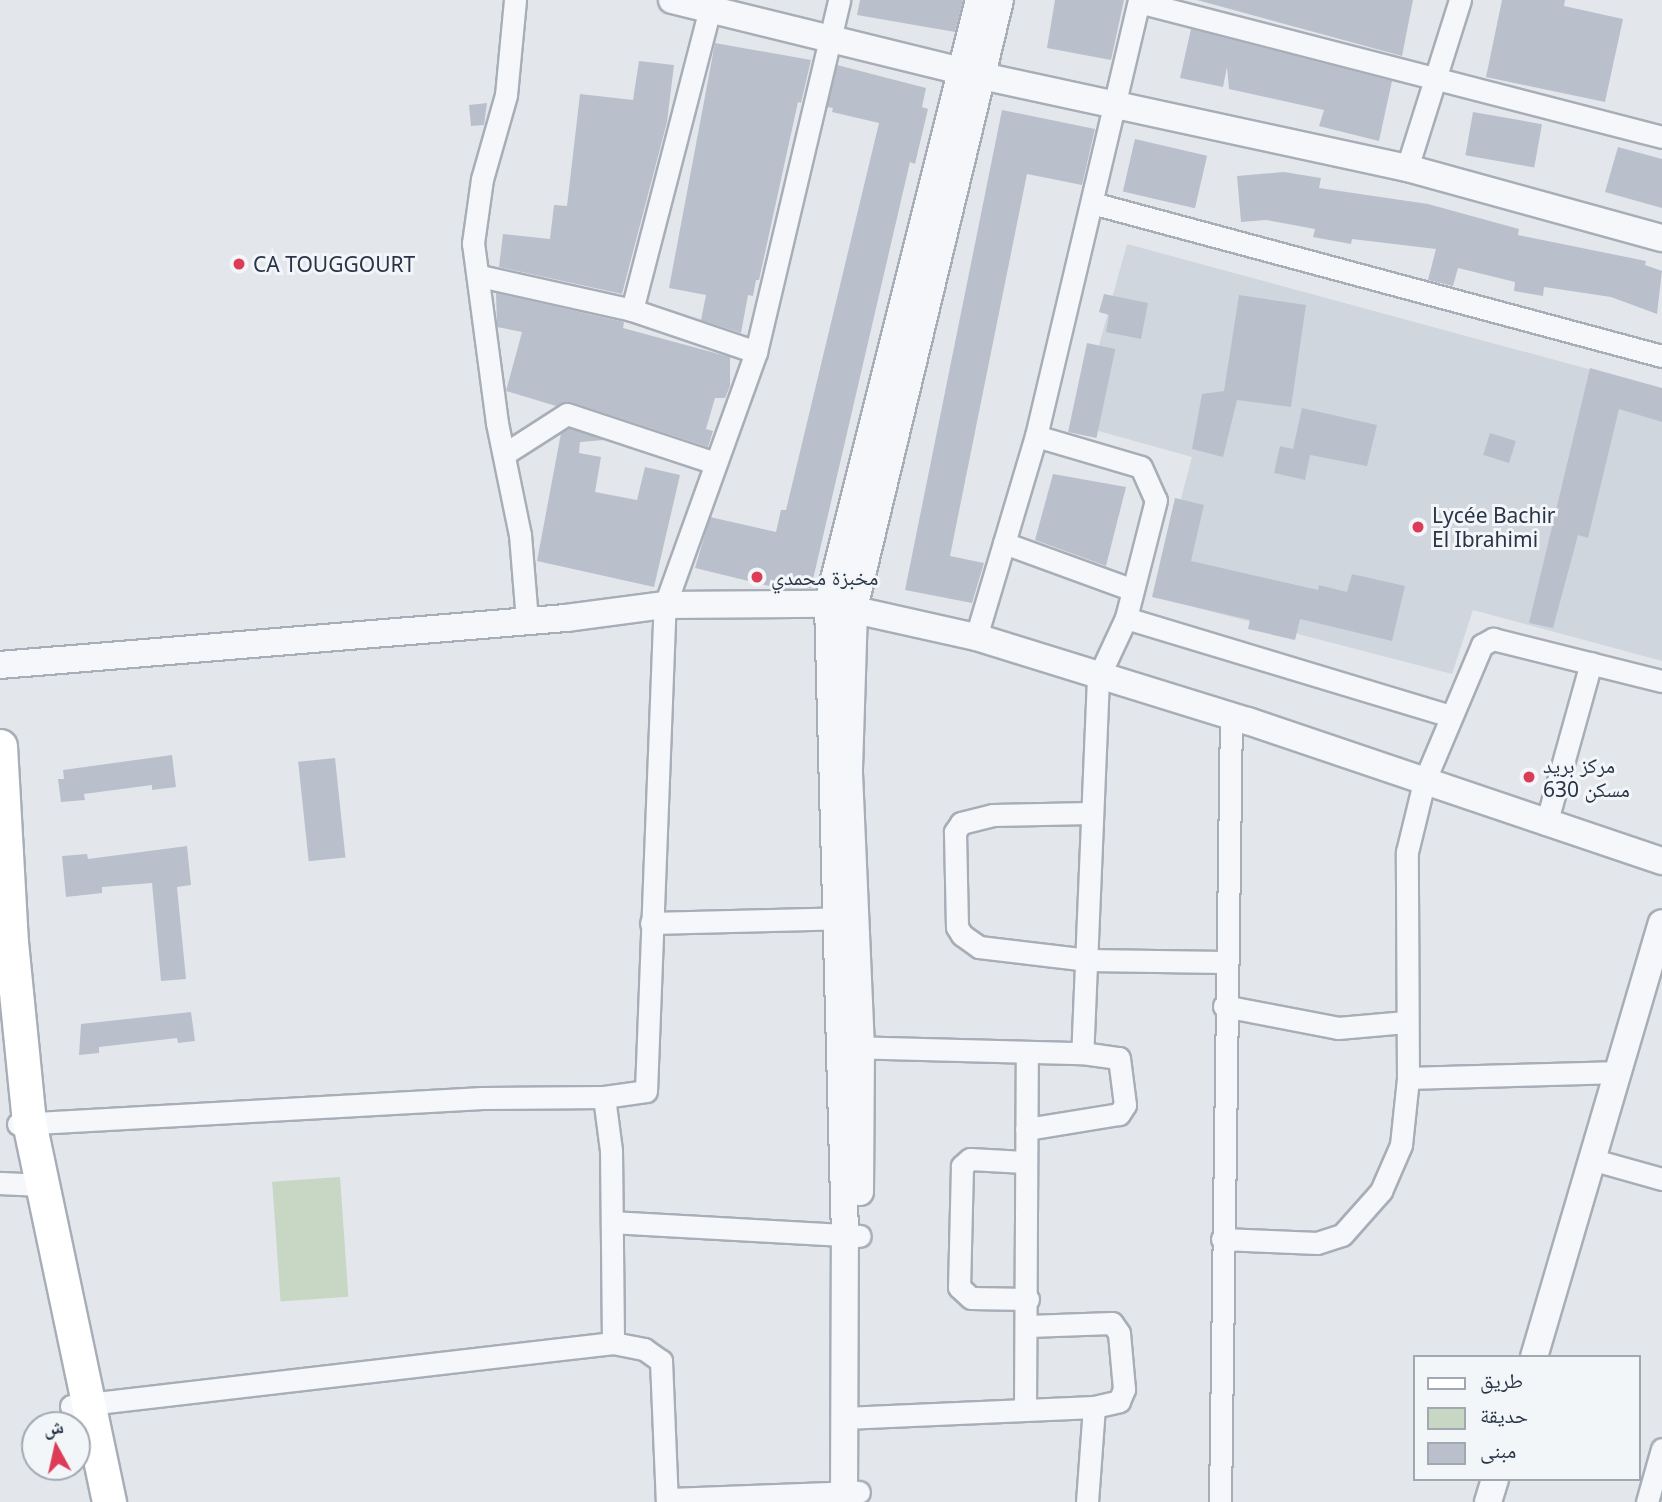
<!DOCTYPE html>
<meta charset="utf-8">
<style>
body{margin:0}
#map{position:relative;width:1662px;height:1502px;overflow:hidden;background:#e3e7ec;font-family:"Noto Sans","Noto Naskh Arabic",sans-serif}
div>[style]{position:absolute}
.built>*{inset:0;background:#d0d6de}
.green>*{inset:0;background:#c8d7c3;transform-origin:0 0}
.building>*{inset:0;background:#b9c0cb;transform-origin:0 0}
.roads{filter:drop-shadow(2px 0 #a7aeb7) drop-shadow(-2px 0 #a7aeb7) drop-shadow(0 2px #a7aeb7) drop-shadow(0 -2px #a7aeb7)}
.minor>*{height:21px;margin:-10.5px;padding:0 10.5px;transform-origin:10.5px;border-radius:10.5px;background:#f6f7fa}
.tertiary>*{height:26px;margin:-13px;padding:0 13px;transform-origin:13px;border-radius:13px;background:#f6f7fa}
.primary>*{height:33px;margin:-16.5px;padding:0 16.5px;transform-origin:16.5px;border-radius:16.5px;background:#fff}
.dots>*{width:19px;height:19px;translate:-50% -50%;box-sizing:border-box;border:4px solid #f3f6f9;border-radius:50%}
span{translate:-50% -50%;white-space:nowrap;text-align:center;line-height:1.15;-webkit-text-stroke:6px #f3f6f9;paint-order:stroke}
.poi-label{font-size:21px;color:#283447}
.left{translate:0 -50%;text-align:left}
.legend{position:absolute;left:1413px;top:1355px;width:228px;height:126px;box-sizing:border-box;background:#f3f6f9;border:2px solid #a2a8b2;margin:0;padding:9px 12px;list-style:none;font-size:21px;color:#283447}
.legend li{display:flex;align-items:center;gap:14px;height:35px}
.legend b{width:35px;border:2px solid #a2a8b2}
.north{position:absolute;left:21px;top:1411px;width:70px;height:70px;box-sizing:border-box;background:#f3f6f9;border:2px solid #a2a8b2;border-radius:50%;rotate:352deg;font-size:19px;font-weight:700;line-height:28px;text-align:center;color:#283447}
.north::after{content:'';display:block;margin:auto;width:24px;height:32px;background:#dd3c57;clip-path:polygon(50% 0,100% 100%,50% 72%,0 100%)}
</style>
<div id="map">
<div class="built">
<i style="clip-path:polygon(1127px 244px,1662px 389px,1662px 661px,1473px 610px,1452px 674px,1155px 597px,1192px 457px,1077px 425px)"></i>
</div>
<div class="green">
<i style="left:340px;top:1177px;width:120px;height:68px;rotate:86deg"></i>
</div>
<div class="building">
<i style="clip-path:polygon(860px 0,963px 0,955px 32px,857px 15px)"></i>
<i style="clip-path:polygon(1055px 0,1124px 0,1111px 60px,1047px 48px)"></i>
<i style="clip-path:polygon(1197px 0,1413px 0,1402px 56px)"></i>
<i style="clip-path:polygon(1502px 0,1565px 0,1564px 6px,1623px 19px,1605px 102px,1486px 77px)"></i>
<i style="clip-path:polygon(1191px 29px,1392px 81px,1379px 141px,1319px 126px,1324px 110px,1229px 89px,1227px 67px,1223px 87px,1180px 78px)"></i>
<i style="clip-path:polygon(715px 43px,811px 60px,801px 103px,798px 102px,759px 280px,756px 280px,753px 296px,748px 295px,741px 333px,701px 320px,706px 295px,669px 288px)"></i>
<i style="clip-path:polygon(639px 61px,674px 65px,667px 122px,622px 294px,499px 267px,503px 234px,550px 239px,554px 205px,567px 206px,580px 94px,633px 100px)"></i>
<i style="clip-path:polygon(837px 65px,926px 88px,922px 107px,928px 109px,915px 164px,910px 162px,811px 588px,782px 589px,695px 568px,710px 517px,776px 532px,781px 510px,786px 510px,879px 123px,832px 112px,833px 108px,827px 107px)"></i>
<i style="clip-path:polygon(487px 103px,484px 125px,471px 126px,469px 105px)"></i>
<i style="clip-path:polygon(1002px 110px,1095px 129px,1082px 185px,1027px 174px,950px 556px,984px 563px,972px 603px,905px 590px)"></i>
<i style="left:1473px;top:112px;width:70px;height:44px;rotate:10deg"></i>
<i style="left:1135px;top:139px;width:74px;height:54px;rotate:13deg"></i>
<i style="clip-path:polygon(1618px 147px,1662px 159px,1662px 208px,1605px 192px)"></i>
<i style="clip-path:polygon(1284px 172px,1321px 178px,1319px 188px,1428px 204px,1519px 229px,1518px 235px,1646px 261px,1645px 265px,1662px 271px,1657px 314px,1611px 297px,1544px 287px,1543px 296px,1514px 291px,1515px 282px,1458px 268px,1453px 286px,1428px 280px,1436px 249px,1352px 239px,1351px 244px,1313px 237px,1315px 229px,1266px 220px,1241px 222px,1237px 176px)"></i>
<i style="clip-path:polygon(496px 293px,624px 322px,623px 328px,730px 357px,730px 386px,725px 398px,715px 398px,706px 429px,713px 431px,708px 447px,571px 402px,556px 406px,506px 391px,522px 332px,497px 327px)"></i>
<i style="clip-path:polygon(1104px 294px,1148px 303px,1141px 339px,1106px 332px,1109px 315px,1099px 312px)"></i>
<i style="clip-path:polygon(1239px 295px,1306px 305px,1291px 407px,1237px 400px,1223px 457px,1192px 449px,1202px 394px,1224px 391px)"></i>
<i style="left:1087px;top:343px;width:29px;height:91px;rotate:12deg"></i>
<i style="clip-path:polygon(1590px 368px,1662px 388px,1662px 422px,1619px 409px,1588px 538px,1578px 535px,1553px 628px,1529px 623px)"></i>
<i style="clip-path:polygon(1302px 408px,1377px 425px,1367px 466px,1310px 455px,1305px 480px,1274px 473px,1280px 446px,1293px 449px)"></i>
<i style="clip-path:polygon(569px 428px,604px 440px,580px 442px,579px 453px,601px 457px,595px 492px,637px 500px,645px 467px,680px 475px,654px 587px,537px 561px,561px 433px)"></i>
<i style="left:1490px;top:433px;width:27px;height:23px;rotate:17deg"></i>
<i style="clip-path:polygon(1053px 474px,1126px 487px,1106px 566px,1035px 540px)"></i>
<i style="clip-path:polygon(1175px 498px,1204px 505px,1191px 561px,1318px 590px,1319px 585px,1347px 592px,1352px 574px,1405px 586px,1392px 641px,1300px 619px,1295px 640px,1248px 629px,1250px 620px,1152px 597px)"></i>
<i style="clip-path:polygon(172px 755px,176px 787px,152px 790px,152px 785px,84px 794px,85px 800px,61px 802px,58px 779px,64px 779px,63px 770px)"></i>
<i style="left:335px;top:758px;width:100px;height:37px;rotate:84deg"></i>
<i style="clip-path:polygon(187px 846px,191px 885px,177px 887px,186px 979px,161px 981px,152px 883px,102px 887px,102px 893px,66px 897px,62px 856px,87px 854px,88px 859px)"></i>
<i style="clip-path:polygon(191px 1012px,195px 1041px,178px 1043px,177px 1038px,99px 1047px,99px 1053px,79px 1055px,81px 1024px)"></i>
</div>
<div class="roads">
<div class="minor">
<i style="left:515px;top:0;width:95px;rotate:95.4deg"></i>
<i style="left:506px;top:95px;width:87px;rotate:105.9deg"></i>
<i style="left:482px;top:179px;width:65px;rotate:98deg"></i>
<i style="left:473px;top:243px;width:182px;rotate:82.4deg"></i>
<i style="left:497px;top:423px;width:114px;rotate:78.4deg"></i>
<i style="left:520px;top:535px;width:86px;rotate:85.3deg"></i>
<i style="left:1139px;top:2px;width:540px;rotate:14.47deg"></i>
<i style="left:1407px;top:168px;width:176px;rotate:-72.5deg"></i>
<i style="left:1092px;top:203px;width:590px;rotate:15.03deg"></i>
<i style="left:480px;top:276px;width:156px;rotate:12.6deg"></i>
<i style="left:632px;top:310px;width:131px;rotate:18.7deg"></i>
<i style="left:632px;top:310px;width:320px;rotate:-75.5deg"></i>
<i style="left:1036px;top:436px;width:109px;rotate:16.4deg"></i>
<i style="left:1141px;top:467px;width:36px;rotate:66deg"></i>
<i style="left:1156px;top:500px;width:122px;rotate:104.3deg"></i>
<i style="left:1126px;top:618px;width:66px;rotate:115deg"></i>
<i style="left:1098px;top:678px;width:375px;rotate:92.4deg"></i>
<i style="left:506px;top:453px;width:72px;rotate:-32.6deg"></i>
<i style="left:567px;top:414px;width:156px;rotate:18.3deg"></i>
<i style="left:1004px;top:543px;width:137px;rotate:20deg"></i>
<i style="left:1126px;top:618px;width:338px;rotate:16.8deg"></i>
<i style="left:976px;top:637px;width:210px;rotate:-73.4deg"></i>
<i style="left:1036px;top:436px;width:448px;rotate:-76.7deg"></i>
<i style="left:1091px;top:813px;width:98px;rotate:178.8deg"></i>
<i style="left:993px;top:815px;width:33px;rotate:166deg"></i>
<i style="left:961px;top:823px;width:11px;rotate:124deg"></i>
<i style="left:955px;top:832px;width:95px;rotate:88.8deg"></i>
<i style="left:957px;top:927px;width:9px;rotate:58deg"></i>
<i style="left:962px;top:935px;width:21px;rotate:35deg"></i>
<i style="left:979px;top:947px;width:110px;rotate:6.8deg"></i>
<i style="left:1088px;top:960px;width:137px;rotate:0.8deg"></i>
<i style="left:1546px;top:824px;width:167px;rotate:-74.4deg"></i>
<i style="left:651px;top:923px;width:200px;rotate:-1.4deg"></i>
<i style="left:1224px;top:1006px;width:116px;rotate:10.9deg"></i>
<i style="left:1338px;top:1028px;width:68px;rotate:-5deg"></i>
<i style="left:847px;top:1047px;width:235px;rotate:1.5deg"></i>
<i style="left:1082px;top:1053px;width:37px;rotate:8deg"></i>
<i style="left:1119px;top:1058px;width:47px;rotate:82.7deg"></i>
<i style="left:1125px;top:1105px;width:11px;rotate:124deg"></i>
<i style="left:1119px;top:1114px;width:94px;rotate:170.8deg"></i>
<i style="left:1408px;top:1078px;width:211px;rotate:-1.6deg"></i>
<i style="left:604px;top:1097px;width:53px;rotate:82.5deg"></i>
<i style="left:611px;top:1150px;width:193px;rotate:89.4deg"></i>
<i style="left:18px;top:1124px;width:465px;rotate:-3.2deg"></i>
<i style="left:482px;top:1098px;width:122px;rotate:-0.5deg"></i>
<i style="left:604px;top:1097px;width:42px;rotate:-8.1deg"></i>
<i style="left:646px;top:1091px;width:486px;rotate:-87.8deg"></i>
<i style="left:665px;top:605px;width:269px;rotate:-70.2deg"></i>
<i style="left:756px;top:352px;width:362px;rotate:-76.7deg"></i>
<i style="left:1594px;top:1160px;width:71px;rotate:15.6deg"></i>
<i style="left:1024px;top:1162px;width:54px;rotate:-176.8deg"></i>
<i style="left:970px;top:1159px;width:11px;rotate:139deg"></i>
<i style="left:962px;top:1166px;width:121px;rotate:91.4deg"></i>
<i style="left:959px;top:1287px;width:16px;rotate:43deg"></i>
<i style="left:971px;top:1298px;width:57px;rotate:1deg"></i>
<i style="left:0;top:1183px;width:42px;rotate:2.7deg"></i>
<i style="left:612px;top:1222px;width:248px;rotate:3.2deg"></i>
<i style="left:1222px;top:1239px;width:95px;rotate:2.4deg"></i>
<i style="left:1317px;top:1243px;width:26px;rotate:-18deg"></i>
<i style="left:1342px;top:1235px;width:59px;rotate:-48.4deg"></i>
<i style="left:1381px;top:1191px;width:50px;rotate:-66.5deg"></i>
<i style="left:1401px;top:1145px;width:67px;rotate:-84deg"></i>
<i style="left:1408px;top:1078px;width:226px;rotate:-90.3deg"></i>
<i style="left:1407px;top:852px;width:72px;rotate:-76.3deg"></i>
<i style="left:1424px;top:782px;width:149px;rotate:-67.1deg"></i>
<i style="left:1482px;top:645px;width:13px;rotate:-29deg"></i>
<i style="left:1493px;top:639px;width:174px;rotate:14deg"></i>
<i style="left:71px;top:1406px;width:546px;rotate:-6.63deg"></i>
<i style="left:613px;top:1343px;width:32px;rotate:11deg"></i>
<i style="left:644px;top:1349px;width:21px;rotate:35deg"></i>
<i style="left:661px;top:1361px;width:141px;rotate:87.6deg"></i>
<i style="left:1025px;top:1408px;width:355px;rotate:-89.7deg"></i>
<i style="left:844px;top:1418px;width:250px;rotate:-2.5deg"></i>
<i style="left:1094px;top:1407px;width:26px;rotate:-13deg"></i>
<i style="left:1119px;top:1401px;width:13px;rotate:-67deg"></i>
<i style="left:1124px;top:1389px;width:56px;rotate:-95.1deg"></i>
<i style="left:1119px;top:1333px;width:12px;rotate:-125deg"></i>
<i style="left:1112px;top:1323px;width:84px;rotate:178deg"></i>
<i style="left:667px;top:1499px;width:192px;rotate:-2.1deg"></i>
<i style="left:1087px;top:1502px;width:95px;rotate:-85.8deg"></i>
<i style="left:1220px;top:1502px;width:786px;rotate:-89.2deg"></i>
<i style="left:1647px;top:1502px;width:55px;rotate:-74.2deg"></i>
</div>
<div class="tertiary">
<i style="left:672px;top:0;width:319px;rotate:13.8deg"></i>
<i style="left:982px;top:76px;width:435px;rotate:12.2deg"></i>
<i style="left:1407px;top:168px;width:264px;rotate:15.4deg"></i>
<i style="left:0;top:665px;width:568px;rotate:-4.75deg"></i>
<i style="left:566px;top:618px;width:100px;rotate:-7.5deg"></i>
<i style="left:665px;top:605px;width:163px;rotate:-0.4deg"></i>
<i style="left:828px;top:604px;width:152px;rotate:12.6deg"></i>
<i style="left:976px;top:637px;width:285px;rotate:17.2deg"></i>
<i style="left:1248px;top:721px;width:437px;rotate:18.7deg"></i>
<i style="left:860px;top:1192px;width:144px;rotate:-89.6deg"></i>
<i style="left:861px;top:1048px;width:279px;rotate:-92.5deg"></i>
<i style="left:849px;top:769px;width:161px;rotate:-88.2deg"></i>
<i style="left:854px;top:608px;width:625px;rotate:-76.5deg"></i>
<i style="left:1534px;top:1357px;width:452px;rotate:-73.6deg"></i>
<i style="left:844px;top:1502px;width:266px;rotate:-89.8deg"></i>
<i style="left:845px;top:1236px;width:632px;rotate:-91.54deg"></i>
<i style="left:828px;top:604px;width:623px;rotate:-75.96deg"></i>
<i style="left:1488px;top:1502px;width:24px;rotate:-73deg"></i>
</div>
<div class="primary">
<i style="left:0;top:746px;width:196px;rotate:86.8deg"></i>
<i style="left:11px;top:942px;width:181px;rotate:84.3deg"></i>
<i style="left:29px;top:1122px;width:388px;rotate:78.1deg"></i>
</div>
</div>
<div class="dots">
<i style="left:239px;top:264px;background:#dd3c57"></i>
<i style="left:1418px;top:527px;background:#dd3c57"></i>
<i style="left:757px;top:577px;background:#dd3c57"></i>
<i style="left:1529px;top:777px;background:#dd3c57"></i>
</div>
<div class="poi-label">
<span class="left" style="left:253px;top:264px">CA TOUGGOURT</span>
<span class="left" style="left:1432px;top:527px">Lycée Bachir<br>El Ibrahimi</span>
<span class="left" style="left:771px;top:577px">مخبزة محمدي</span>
<span class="left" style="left:1543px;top:777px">مركز بريد<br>630 مسكن</span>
</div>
<ul class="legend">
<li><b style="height:9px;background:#fff"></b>طريق</li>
<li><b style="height:19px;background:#c8d7c3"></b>حديقة</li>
<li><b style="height:19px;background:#b9c0cb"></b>مبنى</li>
</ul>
<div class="north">ش</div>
</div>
